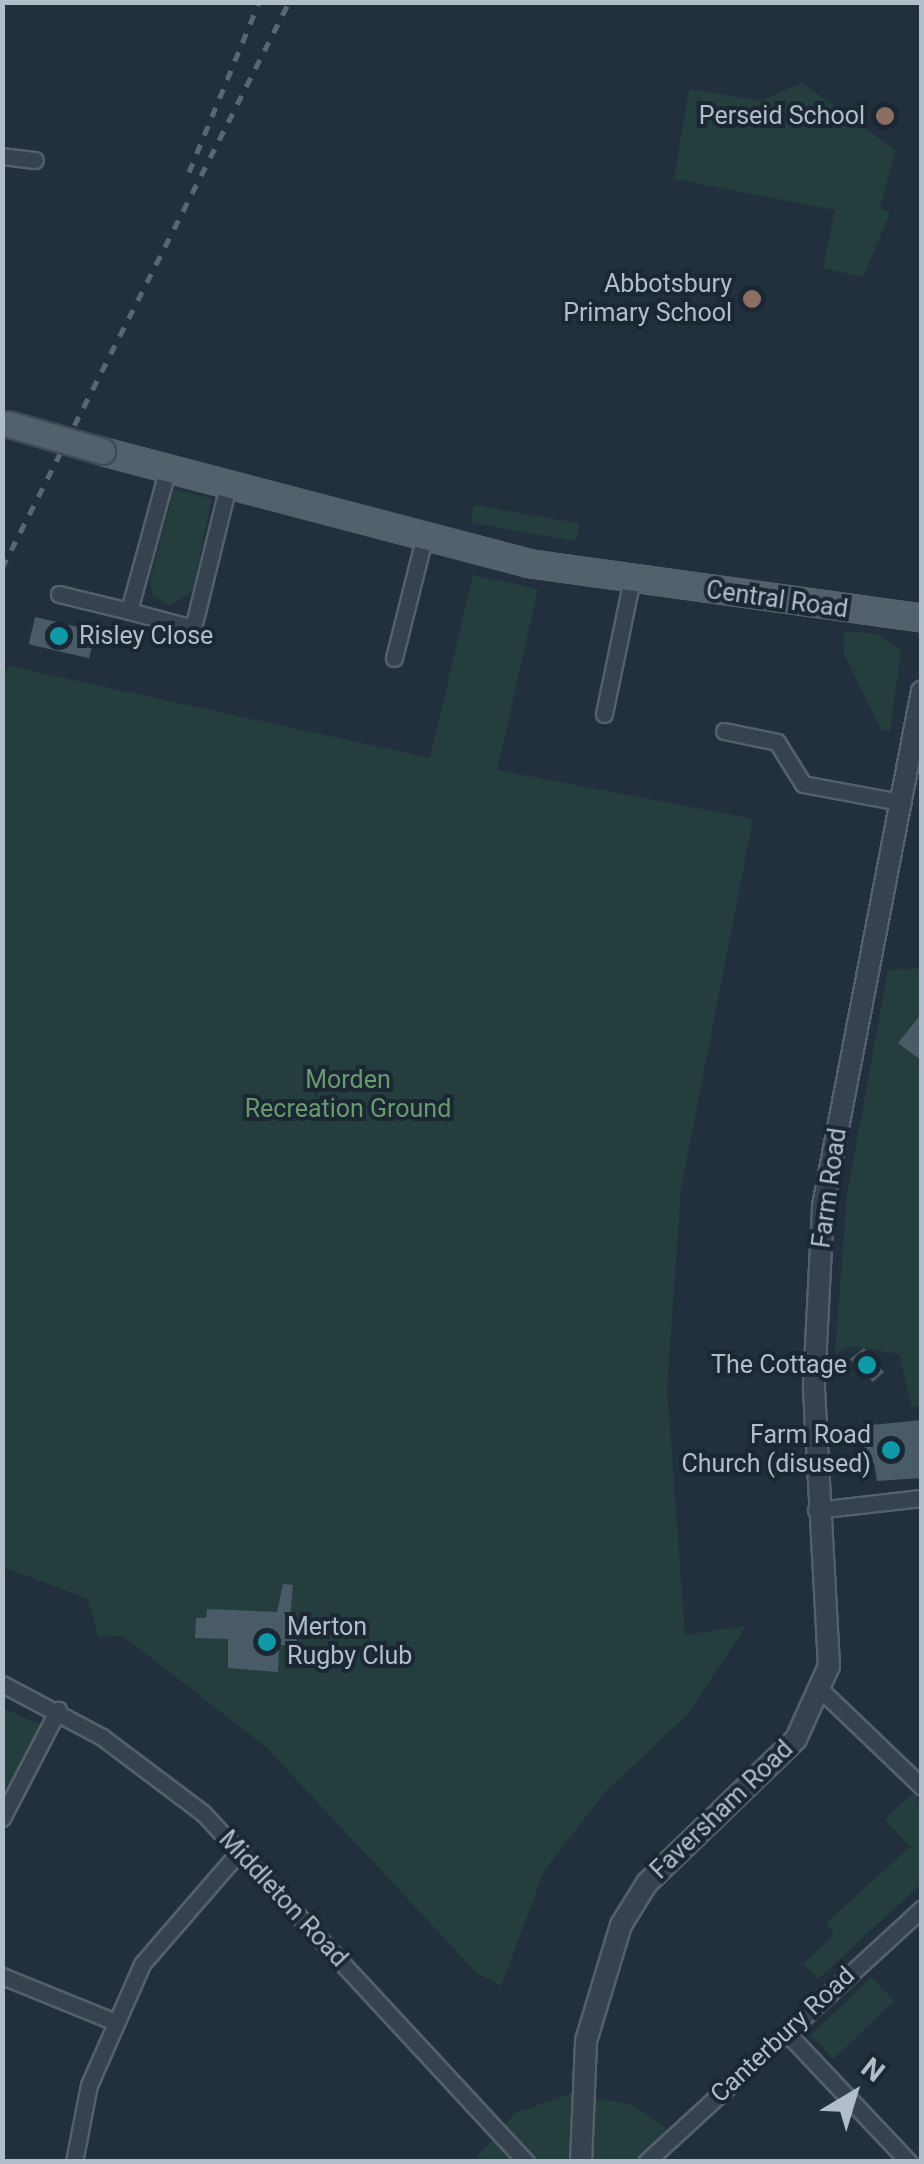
<!DOCTYPE html>
<style>
body{margin:0}
#map{position:relative;width:924px;height:2164px;overflow:hidden;background:#22303d;font-family:Roboto,sans-serif}
div>[style]{position:absolute}
.green>*{inset:0;background:#243e3e;transform-origin:0 0}
.building>*{inset:0;background:#4a5b68;transform-origin:0 0}
.roads{filter:drop-shadow(2px 0 #54606b) drop-shadow(-2px 0 #54606b) drop-shadow(0 2px #54606b) drop-shadow(0 -2px #54606b)}
.minor>*{height:15px;margin:-7.5px;padding:0 7.5px;transform-origin:7.5px;border-radius:7.5px;background:#36424d}
.tertiary>*{height:20px;margin:-10px;padding:0 10px;transform-origin:10px;border-radius:10px;background:#36424d}
.primary>*{height:25px;margin:-12.5px;padding:0 12.5px;transform-origin:12.5px;border-radius:12.5px;background:#53616d}
.rail>*{height:5px;margin-top:-2.5px;transform-origin:0;background:repeating-linear-gradient(90deg,#576774 0 10px,transparent 0 20px)}
.bridges{filter:drop-shadow(2px 0 #3f4b56) drop-shadow(-2px 0 #3f4b56) drop-shadow(0 2px #3f4b56) drop-shadow(0 -2px #3f4b56)}
.primary-bridge>*{height:25px;margin:-12.5px;padding:0 12.5px;transform-origin:12.5px;border-radius:12.5px;background:#53616d}
.dots>*{width:28px;height:28px;translate:-50% -50%;box-sizing:border-box;border:5px solid #1b2732;border-radius:50%}
span{translate:-50% -50%;white-space:nowrap;text-align:center;line-height:1.15;-webkit-text-stroke:8px #1b2732;paint-order:stroke}
.poi-label{font-size:25px;color:#b1bdc8}
.right{translate:-100% -50%;text-align:right}
.left{translate:0 -50%;text-align:left}
.street-label{font-size:25px;color:#b1bdc8}
.park-label{font-size:25px;color:#679b6d}
.frame{position:absolute;inset:0;border:5px solid #b1bdc8;pointer-events:none}
.north{position:absolute;left:804px;top:2044px;width:100px;height:100px;-webkit-text-stroke:8px #1b2732;paint-order:stroke;rotate:38deg;font-size:28px;font-weight:700;line-height:40px;text-align:center;color:#b1bdc8}
.north::after{content:'';display:block;margin:auto;width:35px;height:45px;background:#b1bdc8;clip-path:polygon(50% 0,100% 100%,50% 72%,0 100%)}
</style>
<div id="map">
<div class="green">
<i style="clip-path:polygon(802px 83px,895px 150px,880px 208px,890px 213px,863px 277px,823px 268px,835px 210px,674px 179px,689px 89px,761px 101px)"></i>
<i style="clip-path:polygon(174px 489px,212px 499px,192px 592px,170px 605px,153px 596px,150px 579px)"></i>
<i style="left:474px;top:505px;width:107px;height:18px;rotate:10deg"></i>
<i style="clip-path:polygon(473px 575px,538px 589px,497px 770px,753px 819px,681px 1189px,667px 1387px,685px 1635px,746px 1626px,687px 1715px,605px 1792px,544px 1871px,501px 1986px,477px 1973px,266px 1747px,123px 1636px,98px 1637px,88px 1599px,3px 1567px,2px 677px,9px 666px,430px 758px)"></i>
<i style="clip-path:polygon(844px 631px,877px 634px,901px 650px,890px 731px,881px 729px,844px 654px)"></i>
<i style="clip-path:polygon(921px 968px,921px 1406px,912px 1407px,899px 1354px,851px 1346px,835px 1354px,847px 1195px,888px 970px)"></i>
<i style="clip-path:polygon(3px 1708px,41px 1725px,3px 1800px)"></i>
<i style="clip-path:polygon(913px 1793px,921px 1803px,921px 1884px,818px 1979px,803px 1964px,834px 1934px,826px 1923px,910px 1847px,885px 1819px)"></i>
<i style="left:871px;top:1977px;width:33px;height:84px;rotate:46deg"></i>
<i style="clip-path:polygon(570px 2094px,633px 2105px,672px 2133px,641px 2161px,473px 2162px,515px 2113px)"></i>
</div>
<div class="building">
<i style="left:35px;top:617px;width:62px;height:28px;rotate:13deg"></i>
<i style="clip-path:polygon(922px 1013px,922px 1061px,898px 1043px)"></i>
<i style="clip-path:polygon(864px 1348px,884px 1372px,873px 1382px,850px 1359px)"></i>
<i style="clip-path:polygon(922px 1420px,922px 1478px,877px 1481px,874px 1463px,861px 1463px,861px 1426px)"></i>
<i style="clip-path:polygon(283px 1584px,293px 1585px,290px 1620px,301px 1620px,299px 1646px,279px 1645px,278px 1672px,228px 1668px,228px 1639px,195px 1638px,196px 1618px,206px 1618px,207px 1609px,277px 1612px)"></i>
</div>
<div class="roads">
<div class="minor">
<i style="left:2px;top:156px;width:33px;rotate:7deg"></i>
<i style="left:168px;top:468px;width:148px;rotate:105.3deg"></i>
<i style="left:129px;top:611px;width:66px;rotate:14.9deg"></i>
<i style="left:193px;top:628px;width:146px;rotate:-76.2deg"></i>
<i style="left:59px;top:594px;width:72px;rotate:13.7deg"></i>
<i style="left:394px;top:658px;width:123px;rotate:-75.9deg"></i>
<i style="left:604px;top:714px;width:138px;rotate:-78.3deg"></i>
<i style="left:724px;top:731px;width:54px;rotate:11.7deg"></i>
<i style="left:777px;top:742px;width:49px;rotate:58.2deg"></i>
<i style="left:803px;top:784px;width:99px;rotate:10.5deg"></i>
<i style="left:816px;top:1510px;width:107px;rotate:-6.5deg"></i>
<i style="left:2px;top:1684px;width:113px;rotate:27.9deg"></i>
<i style="left:102px;top:1737px;width:126px;rotate:37deg"></i>
<i style="left:203px;top:1813px;width:476px;rotate:47.2deg"></i>
<i style="left:822px;top:1691px;width:139px;rotate:43.8deg"></i>
<i style="left:2px;top:1818px;width:122px;rotate:-62.6deg"></i>
<i style="left:2px;top:1976px;width:120px;rotate:22.1deg"></i>
<i style="left:786px;top:2032px;width:179px;rotate:46.6deg"></i>
<i style="left:74px;top:2162px;width:78px;rotate:-79deg"></i>
<i style="left:89px;top:2085px;width:132px;rotate:-66.3deg"></i>
<i style="left:142px;top:1964px;width:150px;rotate:-49.1deg"></i>
<i style="left:646px;top:2162px;width:375px;rotate:-42.6deg"></i>
</div>
<div class="tertiary">
<i style="left:581px;top:2162px;width:121px;rotate:-87.6deg"></i>
<i style="left:586px;top:2041px;width:121px;rotate:-73.2deg"></i>
<i style="left:621px;top:1925px;width:49px;rotate:-58.2deg"></i>
<i style="left:647px;top:1883px;width:207px;rotate:-44deg"></i>
<i style="left:796px;top:1739px;width:80px;rotate:-65.7deg"></i>
<i style="left:829px;top:1666px;width:281px;rotate:-93.1deg"></i>
<i style="left:814px;top:1385px;width:179px;rotate:-87.1deg"></i>
<i style="left:823px;top:1206px;width:524px;rotate:-79.12deg"></i>
</div>
<div class="primary">
<i style="left:102px;top:451px;width:440px;rotate:14.7deg"></i>
<i style="left:528px;top:563px;width:398px;rotate:7.9deg"></i>
</div>
</div>
<div class="rail">
<i style="left:189px;top:172px;width:184px;rotate:-67.6deg"></i>
<i style="left:2px;top:568px;width:635px;rotate:-63.11deg"></i>
</div>
<div class="bridges">
<div class="primary-bridge">
<i style="left:8px;top:424px;width:98px;rotate:16deg"></i>
</div>
</div>
<div class="dots">
<i style="left:885px;top:116px;background:#8d6e63"></i>
<i style="left:752px;top:299px;background:#8d6e63"></i>
<i style="left:59px;top:636px;background:#0f9aa8"></i>
<i style="left:867px;top:1365px;background:#0f9aa8"></i>
<i style="left:891px;top:1450px;background:#0f9aa8"></i>
<i style="left:267px;top:1642px;background:#0f9aa8"></i>
</div>
<div class="poi-label">
<span class="right" style="left:865px;top:116px">Perseid School</span>
<span class="right" style="left:732px;top:299px">Abbotsbury<br>Primary School</span>
<span class="left" style="left:79px;top:636px">Risley Close</span>
<span class="right" style="left:847px;top:1365px">The Cottage</span>
<span class="right" style="left:871px;top:1450px">Farm Road<br>Church (disused)</span>
<span class="left" style="left:287px;top:1642px">Merton<br>Rugby Club</span>
</div>
<div class="street-label">
<span style="left:777px;top:600px;rotate:8deg">Central Road</span>
<span style="left:830px;top:1188px;rotate:-82deg">Farm Road</span>
<span style="left:722px;top:1810px;rotate:-44deg">Faversham Road</span>
<span style="left:283px;top:1899px;rotate:47deg">Middleton Road</span>
<span style="left:783px;top:2035px;rotate:-43deg">Canterbury Road</span>
</div>
<div class="park-label">
<span style="left:348px;top:1095px">Morden<br>Recreation Ground</span>
</div>
<div class="frame"></div>
<div class="north">N</div>
</div>
